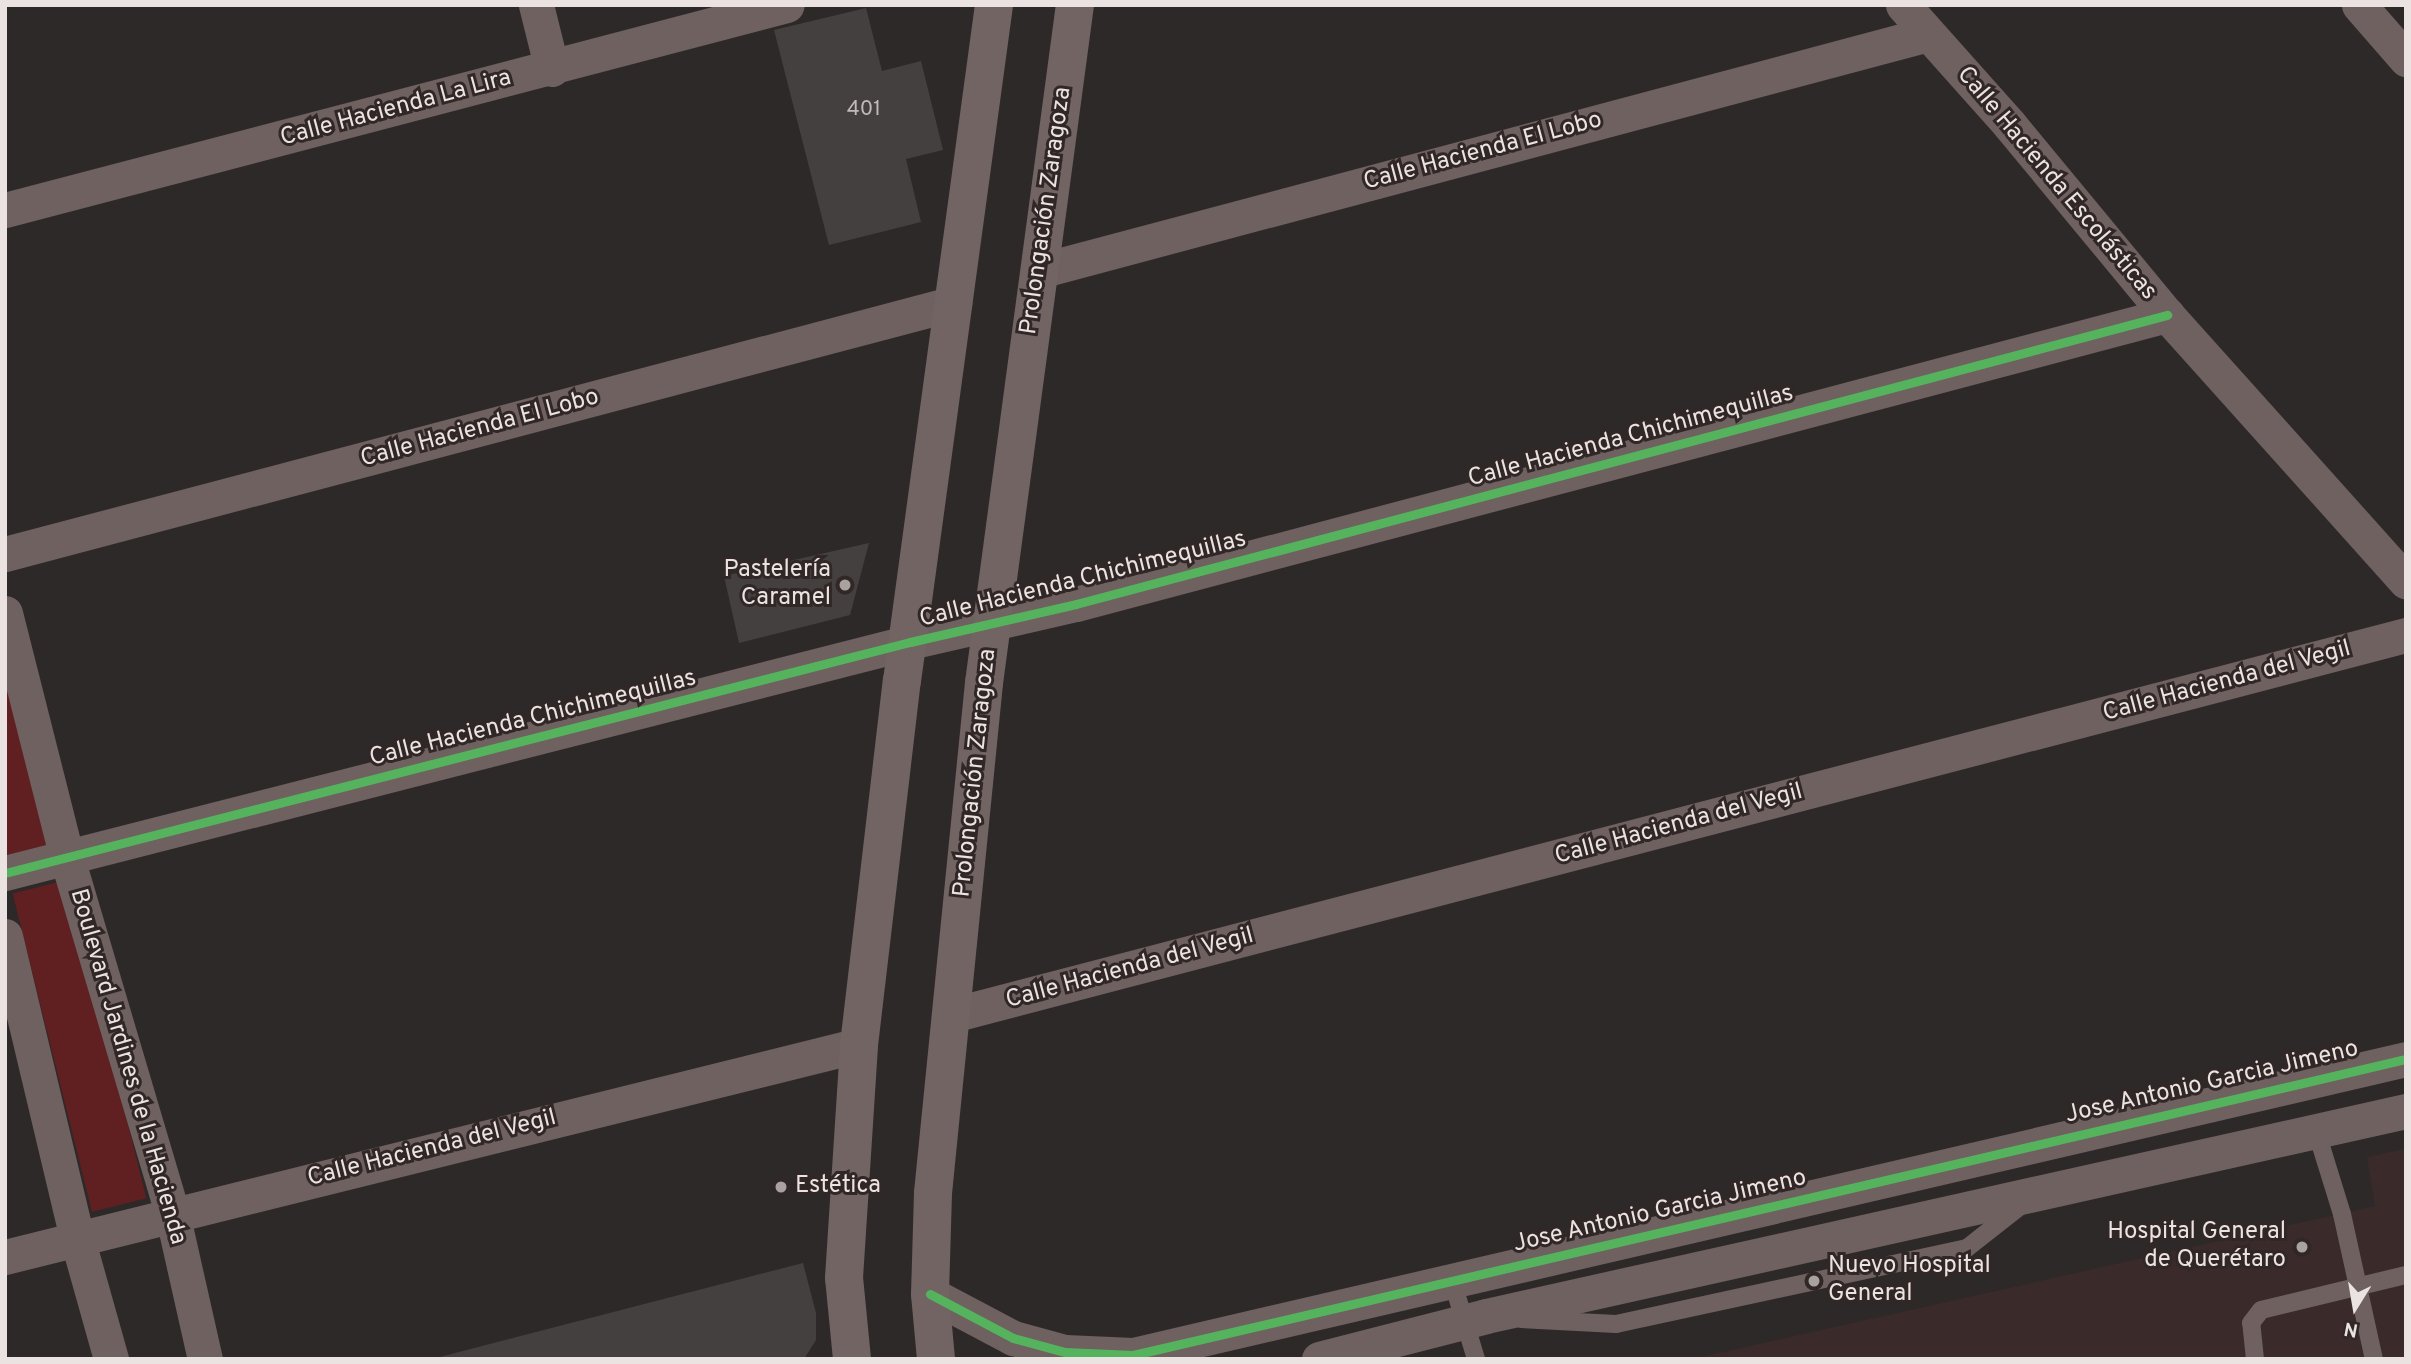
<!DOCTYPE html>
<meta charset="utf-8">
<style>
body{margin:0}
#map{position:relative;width:2411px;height:1364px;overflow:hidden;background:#2e2929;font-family:Overpass,sans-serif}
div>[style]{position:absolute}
.built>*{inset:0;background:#3a2b2a}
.green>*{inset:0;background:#601f21;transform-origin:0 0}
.building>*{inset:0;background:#454040}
.lane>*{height:18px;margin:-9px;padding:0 9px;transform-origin:9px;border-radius:9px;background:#6e6160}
.street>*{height:35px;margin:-17.5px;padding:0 17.5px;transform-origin:17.5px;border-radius:17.5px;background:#6e6160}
.secondary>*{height:38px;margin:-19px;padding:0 19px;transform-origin:19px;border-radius:19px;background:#716463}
.cycleway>*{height:9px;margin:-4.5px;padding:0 4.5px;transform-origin:4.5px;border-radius:4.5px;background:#56b35d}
.dots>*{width:19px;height:19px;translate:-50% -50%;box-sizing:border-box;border:4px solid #312726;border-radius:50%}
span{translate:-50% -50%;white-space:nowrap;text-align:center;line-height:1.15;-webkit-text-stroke:6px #312726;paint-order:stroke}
.number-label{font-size:21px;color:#c1baba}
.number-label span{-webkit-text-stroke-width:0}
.street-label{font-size:24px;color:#eae3e2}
.poi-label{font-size:24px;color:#eae3e2}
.right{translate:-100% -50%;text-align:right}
.left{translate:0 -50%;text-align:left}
.frame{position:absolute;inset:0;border:7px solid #eae3e2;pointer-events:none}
.north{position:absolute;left:2320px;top:1273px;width:70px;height:70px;-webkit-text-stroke:5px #312726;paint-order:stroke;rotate:191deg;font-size:19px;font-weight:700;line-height:28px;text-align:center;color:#eae3e2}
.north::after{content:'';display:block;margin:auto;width:24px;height:32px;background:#eae3e2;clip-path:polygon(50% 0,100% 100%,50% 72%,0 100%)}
</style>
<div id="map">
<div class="built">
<i style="clip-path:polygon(2406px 1149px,2406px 1359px,1692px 1359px,2375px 1206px,2367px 1157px)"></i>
</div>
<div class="green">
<i style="clip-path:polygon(5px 665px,54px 856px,5px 868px)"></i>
<i style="left:67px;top:880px;width:328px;height:56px;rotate:76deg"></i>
</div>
<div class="building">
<i style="clip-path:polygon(866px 8px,882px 71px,921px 61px,943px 150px,906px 159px,921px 222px,829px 245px,774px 30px)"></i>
<i style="clip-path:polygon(869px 543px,850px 615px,739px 643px,724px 576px)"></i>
<i style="clip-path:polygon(803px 1263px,816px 1313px,816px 1340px,804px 1359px,432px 1359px)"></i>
</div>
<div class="lane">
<i style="left:2316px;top:1130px;width:88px;rotate:72.8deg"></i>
<i style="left:2342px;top:1214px;width:148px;rotate:77.6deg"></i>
<i style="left:1452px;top:1280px;width:83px;rotate:73.1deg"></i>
<i style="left:1521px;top:1319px;width:95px;rotate:3deg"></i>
<i style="left:1616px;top:1324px;width:359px;rotate:-12.2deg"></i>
<i style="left:1967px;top:1248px;width:71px;rotate:-38.2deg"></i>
<i style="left:2255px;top:1359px;width:36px;rotate:-96deg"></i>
<i style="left:2251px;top:1323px;width:16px;rotate:-52deg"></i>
<i style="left:2261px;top:1310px;width:149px;rotate:-13.6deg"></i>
</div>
<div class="street">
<i style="left:536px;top:5px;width:66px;rotate:76deg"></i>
<i style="left:1903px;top:5px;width:159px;rotate:48.3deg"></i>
<i style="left:2009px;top:124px;width:248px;rotate:50.4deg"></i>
<i style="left:2167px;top:315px;width:358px;rotate:48.1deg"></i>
<i style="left:2359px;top:5px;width:72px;rotate:49deg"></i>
<i style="left:5px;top:210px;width:808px;rotate:-14.69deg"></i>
<i style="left:1039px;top:271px;width:920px;rotate:-14.93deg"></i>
<i style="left:5px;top:554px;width:982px;rotate:-14.81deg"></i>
<i style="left:5px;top:613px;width:253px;rotate:75.8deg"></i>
<i style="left:67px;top:858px;width:370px;rotate:73.5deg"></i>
<i style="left:172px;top:1213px;width:150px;rotate:77.3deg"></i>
<i style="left:5px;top:873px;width:934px;rotate:-14.32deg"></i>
<i style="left:910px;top:642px;width:170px;rotate:-12.9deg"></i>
<i style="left:1076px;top:604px;width:1129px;rotate:-14.84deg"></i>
<i style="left:5px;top:936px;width:310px;rotate:76.6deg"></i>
<i style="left:77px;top:1238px;width:126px;rotate:74.3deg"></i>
<i style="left:952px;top:1015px;width:1503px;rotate:-14.65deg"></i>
<i style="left:5px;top:1257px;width:880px;rotate:-13.94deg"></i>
<i style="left:930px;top:1294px;width:94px;rotate:27.9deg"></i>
<i style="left:1013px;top:1338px;width:54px;rotate:15.1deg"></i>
<i style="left:1065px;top:1352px;width:68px;rotate:2.5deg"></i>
<i style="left:1133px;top:1355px;width:1307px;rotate:-13.09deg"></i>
<i style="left:1319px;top:1359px;width:172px;rotate:-14.4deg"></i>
<i style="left:1486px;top:1316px;width:943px;rotate:-12.56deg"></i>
</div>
<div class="secondary">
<i style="left:852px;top:1359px;width:81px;rotate:-95.6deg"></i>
<i style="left:844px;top:1278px;width:233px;rotate:-86.3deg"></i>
<i style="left:859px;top:1045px;width:367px;rotate:-83.3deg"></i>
<i style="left:902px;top:681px;width:682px;rotate:-82.25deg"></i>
<i style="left:936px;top:1359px;width:65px;rotate:-95.3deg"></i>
<i style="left:930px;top:1294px;width:101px;rotate:-88.3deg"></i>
<i style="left:933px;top:1193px;width:513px;rotate:-84.29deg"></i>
<i style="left:984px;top:683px;width:684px;rotate:-82.36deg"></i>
</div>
<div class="cycleway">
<i style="left:5px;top:873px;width:934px;rotate:-14.32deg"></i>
<i style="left:910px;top:642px;width:170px;rotate:-12.9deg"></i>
<i style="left:1076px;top:604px;width:1129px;rotate:-14.84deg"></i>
<i style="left:930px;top:1294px;width:94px;rotate:27.9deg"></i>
<i style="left:1013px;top:1338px;width:54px;rotate:15.1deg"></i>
<i style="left:1065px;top:1352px;width:68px;rotate:2.5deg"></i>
<i style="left:1133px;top:1355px;width:1307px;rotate:-13.09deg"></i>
</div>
<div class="dots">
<i style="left:845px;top:585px;background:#a8a2a1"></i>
<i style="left:781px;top:1187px;background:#a8a2a1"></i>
<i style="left:2302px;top:1247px;background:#a8a2a1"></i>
<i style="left:1814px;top:1281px;background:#a8a2a1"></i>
</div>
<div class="number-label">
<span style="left:864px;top:110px">401</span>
</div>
<div class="street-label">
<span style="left:396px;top:109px;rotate:-15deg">Calle Hacienda La Lira</span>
<span style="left:1483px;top:152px;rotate:-15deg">Calle Hacienda El Lobo</span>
<span style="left:2056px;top:184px;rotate:50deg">Calle Hacienda Escolásticas</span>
<span style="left:1047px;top:211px;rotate:-82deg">Prolongación Zaragoza</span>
<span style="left:480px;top:429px;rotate:-15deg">Calle Hacienda El Lobo</span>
<span style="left:1631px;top:437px;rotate:-15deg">Calle Hacienda Chichimequillas</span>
<span style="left:1083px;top:580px;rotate:-14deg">Calle Hacienda Chichimequillas</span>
<span style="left:2227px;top:682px;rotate:-15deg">Calle Hacienda del Vegil</span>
<span style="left:533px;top:719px;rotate:-14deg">Calle Hacienda Chichimequillas</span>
<span style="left:976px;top:773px;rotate:-84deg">Prolongación Zaragoza</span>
<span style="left:1679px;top:825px;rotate:-15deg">Calle Hacienda del Vegil</span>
<span style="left:1130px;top:969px;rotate:-15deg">Calle Hacienda del Vegil</span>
<span style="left:127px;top:1067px;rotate:74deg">Boulevard Jardines de la Hacienda</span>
<span style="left:2212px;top:1083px;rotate:-13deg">Jose Antonio Garcia Jimeno</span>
<span style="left:432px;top:1149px;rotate:-14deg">Calle Hacienda del Vegil</span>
<span style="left:1660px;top:1212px;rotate:-13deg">Jose Antonio Garcia Jimeno</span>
</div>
<div class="poi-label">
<span class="right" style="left:831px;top:585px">Pastelería<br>Caramel</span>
<span class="left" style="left:795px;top:1187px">Estética</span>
<span class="right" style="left:2286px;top:1247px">Hospital General<br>de Querétaro</span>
<span class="left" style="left:1828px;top:1281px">Nuevo Hospital<br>General</span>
</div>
<div class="frame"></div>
<div class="north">N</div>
</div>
